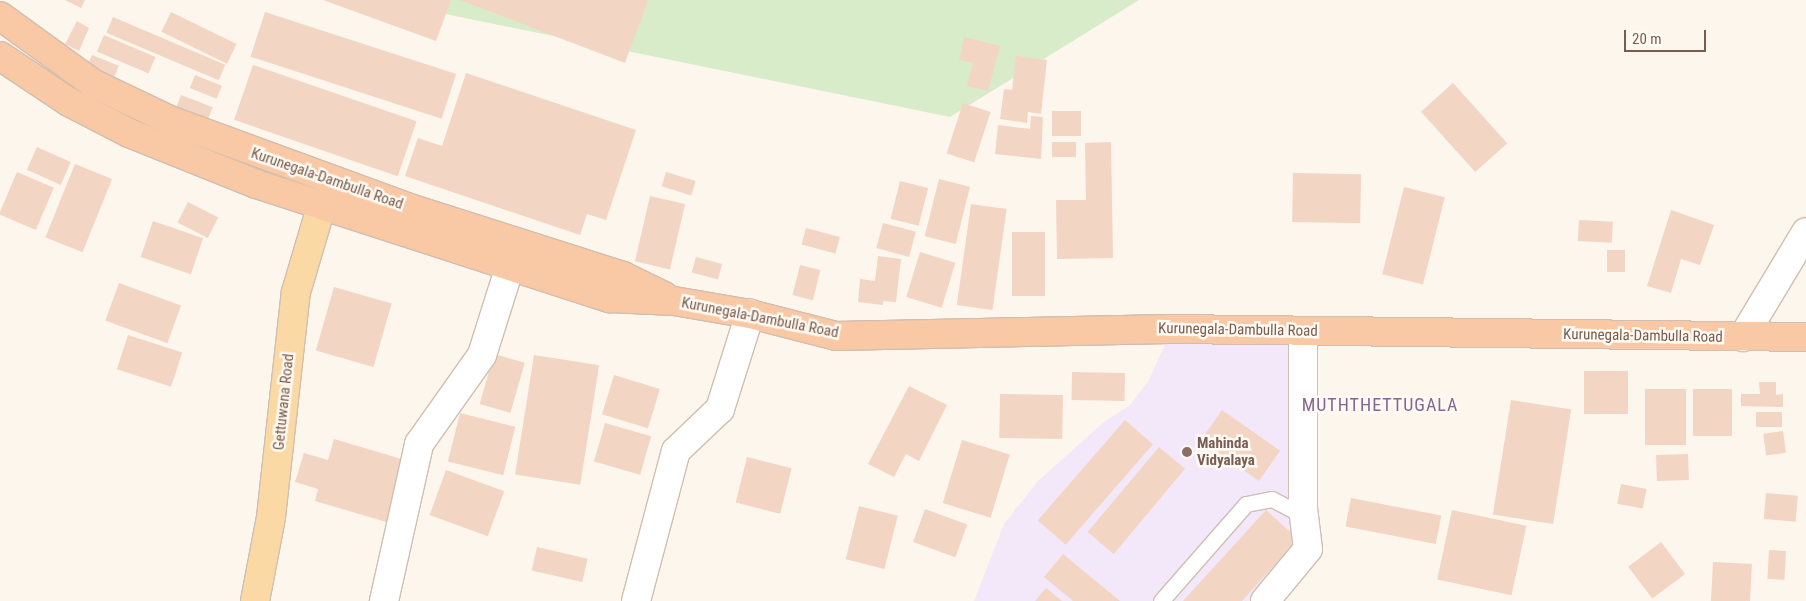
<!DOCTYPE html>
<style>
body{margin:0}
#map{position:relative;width:1806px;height:601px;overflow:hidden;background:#fdf6ec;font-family:"Roboto Condensed",sans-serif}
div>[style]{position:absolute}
.education>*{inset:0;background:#f3e8fa}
.green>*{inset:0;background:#d8ecc9}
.building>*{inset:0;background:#f3d5c3;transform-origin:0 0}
.roads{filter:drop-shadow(1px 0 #d1beb0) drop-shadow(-1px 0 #d1beb0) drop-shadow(0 1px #d1beb0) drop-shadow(0 -1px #d1beb0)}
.service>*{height:15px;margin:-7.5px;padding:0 7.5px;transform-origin:7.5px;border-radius:7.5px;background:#fff}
.minor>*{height:28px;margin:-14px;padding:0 14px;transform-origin:14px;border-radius:14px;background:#fff}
.secondary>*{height:28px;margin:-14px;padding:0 14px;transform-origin:14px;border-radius:14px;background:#fff}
.primary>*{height:28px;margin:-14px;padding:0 14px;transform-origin:14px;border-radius:14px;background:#fbd9a5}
.trunk>*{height:28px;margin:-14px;padding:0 14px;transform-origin:14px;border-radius:14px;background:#f9c8a4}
.dots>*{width:14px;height:14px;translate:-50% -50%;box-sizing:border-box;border:2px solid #fffaf3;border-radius:50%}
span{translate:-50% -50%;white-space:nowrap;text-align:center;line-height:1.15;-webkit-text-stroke:5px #fffaf3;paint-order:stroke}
.street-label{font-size:15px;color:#7a5c4d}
.education-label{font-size:15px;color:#785e54;font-weight:700}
.left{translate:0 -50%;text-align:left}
.quarter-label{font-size:18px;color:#846695;letter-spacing:1px}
.scale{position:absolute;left:1624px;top:30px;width:82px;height:22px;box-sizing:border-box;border:2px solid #7a5c4d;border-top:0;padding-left:6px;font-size:15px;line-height:18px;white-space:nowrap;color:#7a5c4d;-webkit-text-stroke:4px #fffaf3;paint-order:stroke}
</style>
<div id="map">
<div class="education">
<i style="clip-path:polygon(1172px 329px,1303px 332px,1308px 549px,1265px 601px,974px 601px,1004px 524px,1038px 481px,1104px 422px,1130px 405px,1149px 380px)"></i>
</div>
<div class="green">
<i style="clip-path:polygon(377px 0,1139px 0,950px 117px)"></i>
</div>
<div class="building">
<i style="clip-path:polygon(65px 0,85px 0,81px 8px)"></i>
<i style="clip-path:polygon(323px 0,451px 0,436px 41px)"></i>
<i style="clip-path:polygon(460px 0,648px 0,625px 63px)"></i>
<i style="left:171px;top:12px;width:73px;height:22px;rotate:26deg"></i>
<i style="left:265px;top:12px;width:201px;height:47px;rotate:18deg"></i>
<i style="left:113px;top:17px;width:122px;height:17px;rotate:23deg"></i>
<i style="clip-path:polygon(77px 21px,89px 28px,79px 51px,65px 44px)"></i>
<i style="left:104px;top:35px;width:56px;height:18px;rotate:23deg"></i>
<i style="clip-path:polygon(964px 37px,1000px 46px,988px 91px,967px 86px,973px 63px,959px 60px)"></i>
<i style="left:92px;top:55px;width:29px;height:19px;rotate:22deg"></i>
<i style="clip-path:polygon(1016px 56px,1047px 60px,1041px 114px,1028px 112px,1027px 123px,1000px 119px,1004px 89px,1012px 90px)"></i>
<i style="left:253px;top:65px;width:173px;height:58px;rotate:19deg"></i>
<i style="clip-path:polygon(466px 73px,636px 130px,606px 220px,587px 214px,580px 235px,405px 176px,418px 138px,442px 146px)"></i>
<i style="left:195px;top:75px;width:29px;height:14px;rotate:22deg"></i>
<i style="left:1453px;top:83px;width:81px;height:43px;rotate:48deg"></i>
<i style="left:181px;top:95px;width:34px;height:14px;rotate:21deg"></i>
<i style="left:963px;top:103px;width:29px;height:53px;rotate:18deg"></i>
<i style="left:1052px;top:111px;width:29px;height:25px"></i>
<i style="clip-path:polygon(1031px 116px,1043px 117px,1041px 159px,995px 154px,998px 125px,1030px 129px)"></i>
<i style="left:1076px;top:142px;width:15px;height:24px;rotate:90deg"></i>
<i style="clip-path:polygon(1111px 142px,1113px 258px,1057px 259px,1056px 200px,1086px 200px,1085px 143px)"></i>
<i style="left:37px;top:147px;width:37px;height:25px;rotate:24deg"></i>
<i style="left:75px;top:164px;width:40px;height:79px;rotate:22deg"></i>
<i style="left:17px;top:172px;width:40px;height:46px;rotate:23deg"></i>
<i style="left:666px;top:172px;width:31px;height:15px;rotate:17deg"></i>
<i style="left:1293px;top:173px;width:68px;height:49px;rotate:1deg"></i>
<i style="left:939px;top:179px;width:32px;height:59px;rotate:14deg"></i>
<i style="left:900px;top:181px;width:29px;height:39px;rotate:14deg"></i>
<i style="left:1404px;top:187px;width:42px;height:90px;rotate:14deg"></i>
<i style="left:650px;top:196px;width:36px;height:67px;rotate:13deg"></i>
<i style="left:188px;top:202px;width:34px;height:23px;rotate:27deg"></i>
<i style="left:971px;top:204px;width:36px;height:102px;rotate:8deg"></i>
<i style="clip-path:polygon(1671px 210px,1714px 225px,1700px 265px,1681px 259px,1671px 293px,1647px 286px)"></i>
<i style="left:1579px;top:220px;width:34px;height:21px;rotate:3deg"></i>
<i style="left:153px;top:221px;width:53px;height:38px;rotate:19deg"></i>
<i style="left:883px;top:223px;width:34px;height:26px;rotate:15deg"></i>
<i style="left:806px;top:228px;width:35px;height:17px;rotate:15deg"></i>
<i style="left:1012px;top:232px;width:33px;height:64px"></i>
<i style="left:1607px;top:250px;width:18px;height:22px"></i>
<i style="left:920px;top:252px;width:37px;height:47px;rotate:17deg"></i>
<i style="clip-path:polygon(878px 256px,901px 259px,896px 302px,883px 301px,883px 305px,858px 302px,860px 279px,875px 281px)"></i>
<i style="left:696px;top:257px;width:27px;height:16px;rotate:15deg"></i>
<i style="left:800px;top:265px;width:21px;height:31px;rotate:14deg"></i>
<i style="left:119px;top:283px;width:66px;height:40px;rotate:20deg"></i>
<i style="left:334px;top:287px;width:60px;height:66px;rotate:16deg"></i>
<i style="left:128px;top:335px;width:57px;height:36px;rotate:18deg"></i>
<i style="left:494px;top:354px;width:32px;height:52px;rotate:16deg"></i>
<i style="left:534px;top:355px;width:66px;height:121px;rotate:9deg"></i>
<i style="left:1584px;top:371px;width:44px;height:43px"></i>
<i style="left:1072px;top:372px;width:53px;height:28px;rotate:1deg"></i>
<i style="left:614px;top:375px;width:48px;height:41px;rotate:17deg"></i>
<i style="clip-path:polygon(1759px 382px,1776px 382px,1776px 395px,1783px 394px,1783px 407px,1741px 406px,1741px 394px,1760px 394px)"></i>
<i style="clip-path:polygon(909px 386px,947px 405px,919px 461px,906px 454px,894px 477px,868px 464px)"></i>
<i style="left:1645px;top:389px;width:41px;height:56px"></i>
<i style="left:1732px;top:389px;width:47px;height:39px;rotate:90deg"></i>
<i style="left:1000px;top:394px;width:63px;height:44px;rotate:1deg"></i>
<i style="left:1511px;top:400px;width:61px;height:116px;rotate:9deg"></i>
<i style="left:1222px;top:410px;width:71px;height:37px;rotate:35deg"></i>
<i style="left:1756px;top:412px;width:26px;height:15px"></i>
<i style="left:460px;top:413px;width:57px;height:50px;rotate:14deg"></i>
<i style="left:1125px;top:420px;width:37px;height:133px;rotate:41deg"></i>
<i style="left:605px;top:423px;width:48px;height:40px;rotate:16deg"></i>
<i style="left:1783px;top:431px;width:22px;height:20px;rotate:82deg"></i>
<i style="clip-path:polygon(334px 439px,412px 462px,393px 524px,315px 501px,318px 489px,295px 482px,304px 453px,328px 460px)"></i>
<i style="left:962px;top:440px;width:50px;height:66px;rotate:17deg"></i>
<i style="left:1159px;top:447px;width:34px;height:111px;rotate:40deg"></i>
<i style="left:1688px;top:454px;width:26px;height:32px;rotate:88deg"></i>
<i style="left:747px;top:457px;width:46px;height:47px;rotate:14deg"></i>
<i style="left:446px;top:470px;width:62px;height:48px;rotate:20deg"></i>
<i style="left:1621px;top:484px;width:26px;height:20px;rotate:11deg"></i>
<i style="left:1766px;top:493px;width:32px;height:26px;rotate:5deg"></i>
<i style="left:1351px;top:498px;width:92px;height:29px;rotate:11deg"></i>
<i style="left:859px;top:506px;width:40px;height:55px;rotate:14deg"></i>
<i style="left:925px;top:509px;width:45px;height:35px;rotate:20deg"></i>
<i style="clip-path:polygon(1266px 510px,1298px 539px,1242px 601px,1183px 601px)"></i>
<i style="left:1452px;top:510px;width:76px;height:71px;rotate:12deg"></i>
<i style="left:1661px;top:542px;width:40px;height:41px;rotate:53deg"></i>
<i style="left:537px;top:547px;width:52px;height:24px;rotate:13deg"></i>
<i style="left:1769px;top:550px;width:17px;height:29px;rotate:3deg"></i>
<i style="clip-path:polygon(1063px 554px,1120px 601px,1073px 601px,1044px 577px)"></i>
<i style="left:1713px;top:562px;width:39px;height:39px;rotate:3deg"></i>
<i style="clip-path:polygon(1046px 588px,1062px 601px,1035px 601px)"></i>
</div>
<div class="roads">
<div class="service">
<i style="left:1161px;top:601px;width:129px;rotate:-48.8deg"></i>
<i style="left:1246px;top:504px;width:26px;rotate:-11deg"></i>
<i style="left:1272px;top:499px;width:27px;rotate:28deg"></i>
<i style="left:1296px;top:512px;width:8px;rotate:-30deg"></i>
</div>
<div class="minor">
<i style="left:384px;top:601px;width:161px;rotate:-77.4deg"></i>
<i style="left:419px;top:444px;width:109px;rotate:-54.7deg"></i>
<i style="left:482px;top:355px;width:93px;rotate:-72.5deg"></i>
<i style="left:636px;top:601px;width:155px;rotate:-75.1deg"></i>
<i style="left:676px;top:451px;width:61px;rotate:-43.7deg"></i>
<i style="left:720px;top:409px;width:100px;rotate:-72.5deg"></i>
<i style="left:1265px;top:601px;width:67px;rotate:-50.4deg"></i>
<i style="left:1308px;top:549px;width:41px;rotate:-97deg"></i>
<i style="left:1303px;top:508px;width:176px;rotate:-90deg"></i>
</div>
<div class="secondary">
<i style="left:1743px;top:337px;width:122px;rotate:-59deg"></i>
</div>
<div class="primary">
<i style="left:255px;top:601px;width:86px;rotate:-79.2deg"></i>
<i style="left:271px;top:517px;width:226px;rotate:-83.7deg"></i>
<i style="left:296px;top:292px;width:92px;rotate:-73.5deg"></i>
</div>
<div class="trunk">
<i style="left:0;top:16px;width:116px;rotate:35.9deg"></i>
<i style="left:94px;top:84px;width:86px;rotate:25.4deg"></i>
<i style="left:172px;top:121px;width:253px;rotate:20.1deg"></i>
<i style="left:410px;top:208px;width:224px;rotate:17.7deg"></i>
<i style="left:623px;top:276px;width:46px;rotate:26deg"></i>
<i style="left:0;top:56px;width:83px;rotate:33.7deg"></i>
<i style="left:69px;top:102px;width:68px;rotate:27.3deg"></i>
<i style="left:129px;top:133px;width:137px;rotate:21.9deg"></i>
<i style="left:256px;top:184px;width:372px;rotate:17.9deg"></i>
<i style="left:610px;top:298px;width:64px;rotate:2.7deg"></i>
<i style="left:674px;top:301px;width:77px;rotate:9.7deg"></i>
<i style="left:750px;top:314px;width:89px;rotate:14.3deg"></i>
<i style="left:836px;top:336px;width:336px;rotate:-1.2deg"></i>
<i style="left:1172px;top:329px;width:634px;rotate:0.72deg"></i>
</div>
</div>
<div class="dots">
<i style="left:1187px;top:452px;background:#8d6e63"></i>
</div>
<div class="street-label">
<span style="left:327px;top:179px;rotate:19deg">Kurunegala-Dambulla Road</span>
<span style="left:760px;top:318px;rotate:11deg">Kurunegala-Dambulla Road</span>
<span style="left:1238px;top:330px;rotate:1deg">Kurunegala-Dambulla Road</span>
<span style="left:1643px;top:336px;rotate:1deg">Kurunegala-Dambulla Road</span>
<span style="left:284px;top:402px;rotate:-84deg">Gettuwana Road</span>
</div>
<div class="education-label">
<span class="left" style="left:1197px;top:452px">Mahinda<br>Vidyalaya</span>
</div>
<div class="quarter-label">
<span style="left:1380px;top:405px">MUTHTHETTUGALA</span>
</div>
<div class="scale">20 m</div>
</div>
